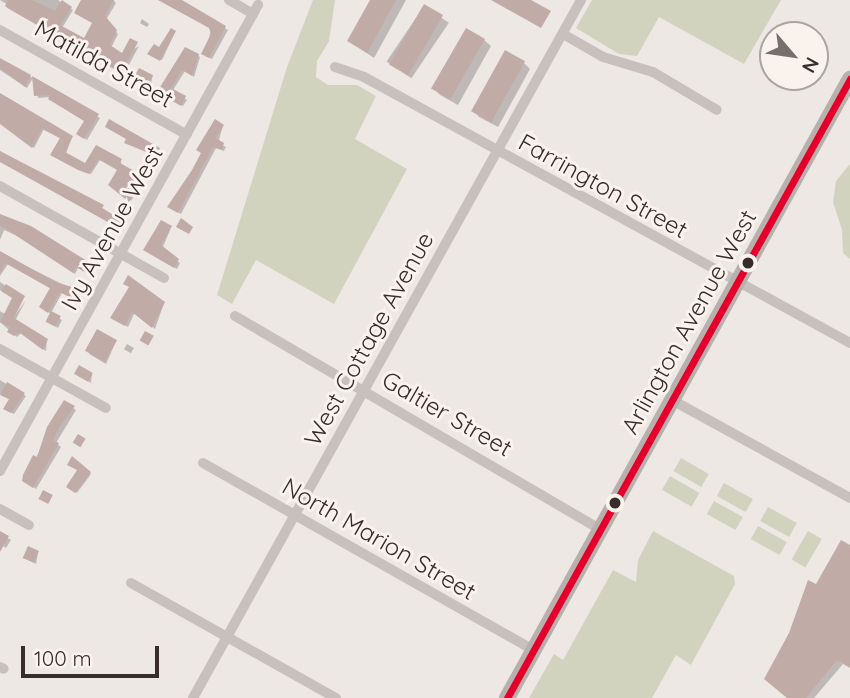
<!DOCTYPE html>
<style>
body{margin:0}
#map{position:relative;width:850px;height:698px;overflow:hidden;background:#eee8e4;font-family:Quicksand,sans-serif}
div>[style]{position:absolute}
.green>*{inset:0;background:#d1d3bf;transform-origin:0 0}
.shadow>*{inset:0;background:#0003;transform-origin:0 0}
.building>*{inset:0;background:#c1aba6;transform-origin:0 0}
.street>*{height:10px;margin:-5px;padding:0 5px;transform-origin:5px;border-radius:5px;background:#c7c0bd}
.secondary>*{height:16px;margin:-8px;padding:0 8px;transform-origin:8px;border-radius:8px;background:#b8b0ad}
.bus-1>*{height:7px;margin:-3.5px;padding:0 3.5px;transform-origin:3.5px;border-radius:3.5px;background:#e4002b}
.dots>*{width:19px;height:19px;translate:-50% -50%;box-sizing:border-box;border:4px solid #faf2ed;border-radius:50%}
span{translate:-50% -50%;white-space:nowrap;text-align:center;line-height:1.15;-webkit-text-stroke:6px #faf2ed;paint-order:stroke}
.street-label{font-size:24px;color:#392d2b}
.north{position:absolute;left:759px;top:21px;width:70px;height:70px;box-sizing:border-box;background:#faf2ed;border:2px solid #ada39f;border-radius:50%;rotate:119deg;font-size:19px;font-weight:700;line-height:28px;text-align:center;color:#392d2b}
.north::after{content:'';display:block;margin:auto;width:24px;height:32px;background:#786e6c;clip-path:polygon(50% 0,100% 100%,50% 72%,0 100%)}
.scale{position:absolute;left:21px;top:646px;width:138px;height:32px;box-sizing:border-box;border:4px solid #392d2b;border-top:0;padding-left:9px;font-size:21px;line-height:24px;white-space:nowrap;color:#392d2b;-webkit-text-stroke:5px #faf2ed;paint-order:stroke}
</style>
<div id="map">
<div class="green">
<i style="clip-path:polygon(313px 0,335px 0,329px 41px,317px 61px,316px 77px,328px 85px,357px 85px,376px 96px,355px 139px,407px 169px,334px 304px,256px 260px,232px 304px,217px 295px,287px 67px)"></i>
<i style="clip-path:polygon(592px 0,781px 0,744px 64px,659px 17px,637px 56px,619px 54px,576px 28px)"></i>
<i style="clip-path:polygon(850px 164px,850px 259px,843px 253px,842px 230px,833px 202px,836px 181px)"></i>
<i style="left:681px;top:458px;width:32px;height:15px;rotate:30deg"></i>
<i style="left:670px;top:476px;width:34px;height:16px;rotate:30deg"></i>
<i style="left:724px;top:483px;width:33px;height:15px;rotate:29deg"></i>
<i style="left:714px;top:501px;width:33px;height:15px;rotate:29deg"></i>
<i style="left:768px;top:507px;width:33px;height:16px;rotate:29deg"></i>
<i style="left:758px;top:526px;width:33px;height:15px;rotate:29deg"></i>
<i style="clip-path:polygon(653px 531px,734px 576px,735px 584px,691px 665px,676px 655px,652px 698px,529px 698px,554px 654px,563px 660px,613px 570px,636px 582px,638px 560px)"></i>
<i style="left:808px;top:531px;width:16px;height:33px;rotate:30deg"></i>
</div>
<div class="shadow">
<i style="clip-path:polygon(0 0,58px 0,73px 10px,62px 28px,84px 41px,94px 24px,83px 0,113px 0,116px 3px,106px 20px,118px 34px,111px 48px,123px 55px,139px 46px,124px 74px)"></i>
<i style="clip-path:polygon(179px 0,228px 30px,212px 59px,205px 56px,211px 29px)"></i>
<i style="clip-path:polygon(372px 0,406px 0,374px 58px,349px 41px)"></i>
<i style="left:424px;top:6px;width:30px;height:67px;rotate:34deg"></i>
<i style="clip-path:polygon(142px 19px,149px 24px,147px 27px,140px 23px)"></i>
<i style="clip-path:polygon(175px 32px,162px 60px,150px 54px,160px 50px)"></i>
<i style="clip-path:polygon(484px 40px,491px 46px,458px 105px,440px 95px,434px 89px)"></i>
<i style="clip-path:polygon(186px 49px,200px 57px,194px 77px,185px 71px,173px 90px,187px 100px,183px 106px,161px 94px)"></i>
<i style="clip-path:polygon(0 60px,33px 78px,27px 88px,0 70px)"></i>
<i style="clip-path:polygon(524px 63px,530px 69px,498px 127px,479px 117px,473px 110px)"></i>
<i style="clip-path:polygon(152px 77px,151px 87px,135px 79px)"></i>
<i style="clip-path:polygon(34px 79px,100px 118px,87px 140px,81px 136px,86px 121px,51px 97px,38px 98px)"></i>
<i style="clip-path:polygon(11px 101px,72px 137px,66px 154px,85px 165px,96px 148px,121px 161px,121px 165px,138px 176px,130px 192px,135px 195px,131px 201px,111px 184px,119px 170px,100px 160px,91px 174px,63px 162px,61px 139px,44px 129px,34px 148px,2px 124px)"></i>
<i style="clip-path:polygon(223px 126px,218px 143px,226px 147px,224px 151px,216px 148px,181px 214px,172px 209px)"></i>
<i style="clip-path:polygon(0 152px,94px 201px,121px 223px,118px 228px,0 159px)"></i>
<i style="clip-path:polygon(0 214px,94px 267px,92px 276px,78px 268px,75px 274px,27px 240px,4px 230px,0 240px)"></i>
<i style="clip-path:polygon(171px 228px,162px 249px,180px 263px,177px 269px,148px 252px)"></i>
<i style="clip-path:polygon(0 253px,80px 293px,75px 300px,62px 293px,51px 313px,62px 320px,58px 328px,50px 323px,51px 314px,43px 309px,51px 289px,8px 264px,0 276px)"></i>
<i style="clip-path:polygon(0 282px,23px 297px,8px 325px,26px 300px,15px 321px,26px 328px,17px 337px,0 322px,0 311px,5px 314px,13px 298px,0 290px)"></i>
<i style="clip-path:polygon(164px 303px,155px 329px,135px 312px,128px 327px,112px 318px)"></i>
<i style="clip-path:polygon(47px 340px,46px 351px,35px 344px)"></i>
<i style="clip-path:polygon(116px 341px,106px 364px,89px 354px)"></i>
<i style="left:127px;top:344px;width:8px;height:6px;rotate:30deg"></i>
<i style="clip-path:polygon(92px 374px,91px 383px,79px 376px)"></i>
<i style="clip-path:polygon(0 380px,26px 396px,14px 414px,8px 411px,10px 400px,0 394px)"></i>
<i style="clip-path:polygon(65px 402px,76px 410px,56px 443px,61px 447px,36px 489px,24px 481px)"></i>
<i style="clip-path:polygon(72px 458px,91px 474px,77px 493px,68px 487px,79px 470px)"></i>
<i style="clip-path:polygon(0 533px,11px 540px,6px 548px,0 544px)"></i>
<i style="clip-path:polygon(850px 547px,850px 668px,843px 664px,814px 698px,789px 698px,817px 587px)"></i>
<i style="clip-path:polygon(38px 553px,36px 564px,27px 559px)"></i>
</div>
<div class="building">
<i style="clip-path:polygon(8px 0,32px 0,55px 11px,62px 0,72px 7px,60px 25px,84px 38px,92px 23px,74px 13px,81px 0,114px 0,105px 16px,117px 30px,110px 45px,122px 53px,130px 38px,138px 42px,121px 73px,9px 9px,5px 6px)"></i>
<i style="clip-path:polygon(158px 0,182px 0,226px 26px,209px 58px,201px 54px,211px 34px,209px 28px)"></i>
<i style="clip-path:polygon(370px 0,396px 0,367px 53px,347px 41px)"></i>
<i style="clip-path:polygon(491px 0,531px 0,551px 11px,541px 28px)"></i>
<i style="left:424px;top:4px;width:22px;height:70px;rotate:30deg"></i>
<i style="clip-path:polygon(171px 28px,176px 31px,160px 61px,147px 54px,154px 44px,159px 47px)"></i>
<i style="left:466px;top:28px;width:22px;height:70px;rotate:30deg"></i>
<i style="clip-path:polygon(185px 47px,199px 54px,192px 76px,182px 70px,171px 88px,186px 96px,181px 106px,157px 92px)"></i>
<i style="left:505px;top:50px;width:23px;height:70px;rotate:29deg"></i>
<i style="clip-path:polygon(0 58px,31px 75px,25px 87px,0 68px)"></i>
<i style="left:139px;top:68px;width:16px;height:13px;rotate:27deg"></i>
<i style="clip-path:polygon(32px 76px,99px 114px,84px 139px,76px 134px,84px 121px,48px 99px,50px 95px,34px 96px)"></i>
<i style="clip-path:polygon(0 93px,73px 136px,65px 152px,85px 163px,96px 145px,122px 159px,120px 163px,138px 173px,129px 189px,134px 192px,129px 202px,108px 185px,117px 170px,98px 159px,89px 174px,78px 170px,50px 155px,60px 138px,42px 129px,32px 148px,0 124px)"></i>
<i style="clip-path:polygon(109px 119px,160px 148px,156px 156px,124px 143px,126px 139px,105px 127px)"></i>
<i style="clip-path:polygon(215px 119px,224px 125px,216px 138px,224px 143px,222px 150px,213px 147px,178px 213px,167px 207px,192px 170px,201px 153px,196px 150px)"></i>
<i style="clip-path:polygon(0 151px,104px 205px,102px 208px,120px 219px,115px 226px,0 162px)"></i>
<i style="clip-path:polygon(0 214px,31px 226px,95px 266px,90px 275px,76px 267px,73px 273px,0 225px)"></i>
<i style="clip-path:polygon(181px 218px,193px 227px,189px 234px,176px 227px)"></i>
<i style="clip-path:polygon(161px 220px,172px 226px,161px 245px,179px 259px,174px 268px,143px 250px)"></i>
<i style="clip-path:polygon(0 251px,55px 282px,79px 289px,73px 299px,60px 292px,48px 313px,39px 307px,50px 288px,5px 263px,0 273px)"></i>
<i style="clip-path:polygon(128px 275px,165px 302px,152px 328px,132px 312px,125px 326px,110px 318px,129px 287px,123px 284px)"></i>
<i style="clip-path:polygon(6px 284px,25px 296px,14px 318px,48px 339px,43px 350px,20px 333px,14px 336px,7px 332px,10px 327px,0 322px,12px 298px,1px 291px)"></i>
<i style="left:51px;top:311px;width:11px;height:12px;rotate:27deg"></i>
<i style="left:97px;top:329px;width:23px;height:25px;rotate:29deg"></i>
<i style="left:145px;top:331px;width:10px;height:11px;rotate:29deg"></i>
<i style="left:79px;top:365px;width:16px;height:10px;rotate:30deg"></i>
<i style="clip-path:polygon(7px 382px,25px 393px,11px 413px,3px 409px,9px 399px,0 395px)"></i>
<i style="clip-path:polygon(64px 400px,75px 406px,60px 426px,53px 440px,59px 443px,33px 488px,22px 481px,23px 475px,33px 455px,37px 457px,47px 427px)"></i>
<i style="left:78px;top:434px;width:9px;height:10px;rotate:32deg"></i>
<i style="clip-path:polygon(72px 456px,91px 472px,75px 493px,66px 487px,77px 470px,67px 465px)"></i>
<i style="left:43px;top:490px;width:11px;height:10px;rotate:27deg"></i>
<i style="clip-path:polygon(0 531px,9px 536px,0 552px)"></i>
<i style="clip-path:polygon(841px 540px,850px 545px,850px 667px,837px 660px,806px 698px,787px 698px,764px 679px,789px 633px,808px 580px,816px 584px)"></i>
<i style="left:28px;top:546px;width:12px;height:13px;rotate:24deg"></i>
</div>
<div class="street">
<i style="left:229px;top:0;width:28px;rotate:30deg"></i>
<i style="left:0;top:30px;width:214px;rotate:29.3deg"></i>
<i style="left:563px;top:34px;width:46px;rotate:29.9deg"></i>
<i style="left:603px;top:57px;width:52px;rotate:16.7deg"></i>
<i style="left:653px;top:72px;width:74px;rotate:30.7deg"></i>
<i style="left:335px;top:67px;width:31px;rotate:19deg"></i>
<i style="left:364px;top:77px;width:554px;rotate:28.69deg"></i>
<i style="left:0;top:186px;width:188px;rotate:29.3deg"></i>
<i style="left:235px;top:316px;width:423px;rotate:30.3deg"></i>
<i style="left:0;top:349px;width:121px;rotate:29.1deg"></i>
<i style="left:672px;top:400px;width:203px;rotate:28.8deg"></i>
<i style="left:203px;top:463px;width:379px;rotate:29.5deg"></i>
<i style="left:0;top:471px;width:533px;rotate:-61.03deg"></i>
<i style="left:0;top:509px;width:33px;rotate:29deg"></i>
<i style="left:131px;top:583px;width:235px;rotate:29.3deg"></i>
<i style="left:0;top:667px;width:4px;rotate:27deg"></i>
<i style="left:193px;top:698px;width:799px;rotate:-60.93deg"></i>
</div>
<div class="secondary">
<i style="left:507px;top:698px;width:708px;rotate:-61.01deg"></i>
</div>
<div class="bus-1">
<i style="left:507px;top:698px;width:708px;rotate:-61.01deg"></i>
</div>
<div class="dots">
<i style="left:748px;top:263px;background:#392d2b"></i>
<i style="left:615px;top:503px;background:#392d2b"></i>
</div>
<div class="street-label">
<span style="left:104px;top:64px;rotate:29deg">Matilda Street</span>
<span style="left:603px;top:186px;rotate:29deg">Farrington Street</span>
<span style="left:112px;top:228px;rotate:-61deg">Ivy Avenue West</span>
<span style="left:689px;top:322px;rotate:-61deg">Arlington Avenue West</span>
<span style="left:369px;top:339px;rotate:-61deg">West Cottage Avenue</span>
<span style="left:447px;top:414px;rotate:30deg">Galtier Street</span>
<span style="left:379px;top:539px;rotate:30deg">North Marion Street</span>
</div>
<div class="north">N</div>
<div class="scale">100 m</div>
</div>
